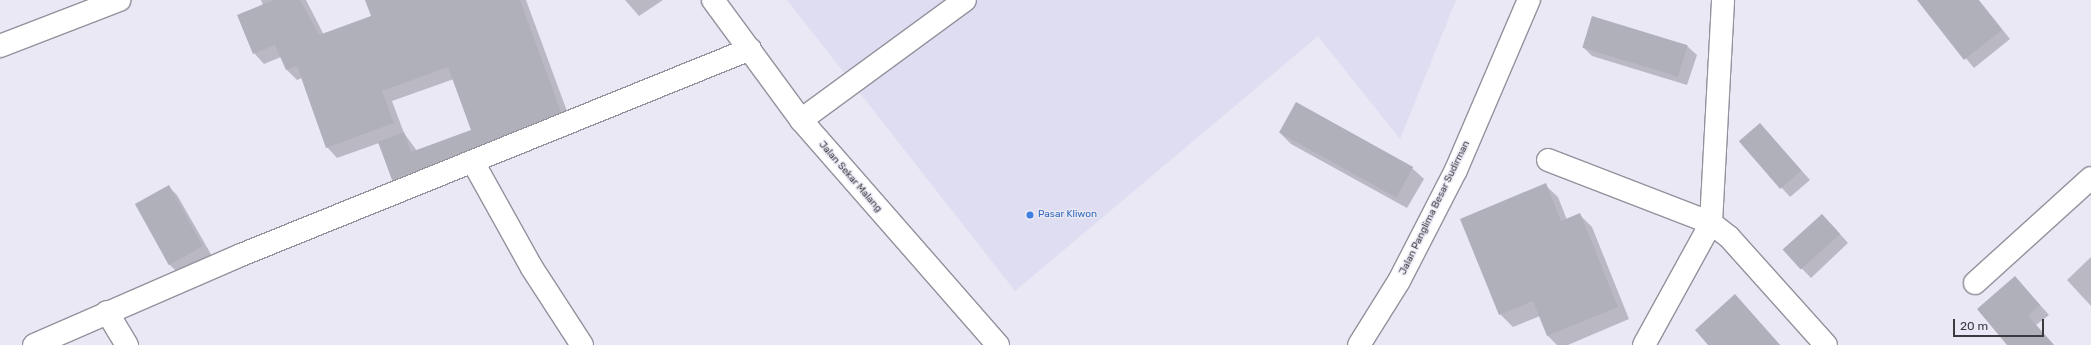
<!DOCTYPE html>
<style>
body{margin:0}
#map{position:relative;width:2091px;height:345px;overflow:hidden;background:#e9e8f4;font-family:Rubik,sans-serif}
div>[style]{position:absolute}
.built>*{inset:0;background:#deddf1}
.shadow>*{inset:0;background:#0003}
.building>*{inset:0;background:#b0b0bb;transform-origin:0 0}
.roads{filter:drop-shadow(1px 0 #93929d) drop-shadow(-1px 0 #93929d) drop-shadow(0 1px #93929d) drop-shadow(0 -1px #93929d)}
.minor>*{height:22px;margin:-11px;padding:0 11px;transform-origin:11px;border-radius:11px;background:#fff}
.major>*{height:22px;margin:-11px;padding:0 11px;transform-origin:11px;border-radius:11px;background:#fff}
.dots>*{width:11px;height:11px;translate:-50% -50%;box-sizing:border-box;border:2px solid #e9e8f4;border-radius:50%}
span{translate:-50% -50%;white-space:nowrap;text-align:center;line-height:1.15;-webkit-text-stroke:3px #e9e8f4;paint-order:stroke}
.street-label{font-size:10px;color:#3a3a3f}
.shop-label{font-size:10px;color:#366cbe}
.left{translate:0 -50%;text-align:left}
.scale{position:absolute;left:1953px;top:319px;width:91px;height:18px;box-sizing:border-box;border:2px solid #3a3a3f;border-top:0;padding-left:5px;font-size:12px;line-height:14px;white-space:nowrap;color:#3a3a3f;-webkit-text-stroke:3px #e9e8f4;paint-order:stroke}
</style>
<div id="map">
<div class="built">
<i style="clip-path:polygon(787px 0,1456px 0,1400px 139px,1318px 36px,1015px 291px)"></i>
</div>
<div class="shadow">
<i style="clip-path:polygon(evenodd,261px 0,306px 0,324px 35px,372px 17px,367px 0,526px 0,571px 122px,403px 190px,393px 180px,379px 143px,337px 158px,327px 147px,302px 78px,297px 80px,287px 70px,281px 57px,264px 64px,254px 53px,263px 5px,261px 0,454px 79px,472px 130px,417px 151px,404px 133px,392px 101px,454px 79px)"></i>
<i style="clip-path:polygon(625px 0,663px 0,639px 16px)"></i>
<i style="clip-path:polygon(1932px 0,1979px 0,2010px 39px,1974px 68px,1923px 7px)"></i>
<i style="clip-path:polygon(1687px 46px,1697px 55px,1687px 85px,1592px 56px,1583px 47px)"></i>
<i style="clip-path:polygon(1280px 133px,1412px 168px,1424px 179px,1407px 208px,1291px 144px)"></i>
<i style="clip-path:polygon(1769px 134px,1810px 180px,1790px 197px,1782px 188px)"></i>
<i style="clip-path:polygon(1545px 185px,1558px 197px,1567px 220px,1580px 215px,1592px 227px,1629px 319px,1568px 345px,1557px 345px,1548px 336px,1540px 316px,1513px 327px,1500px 314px)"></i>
<i style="clip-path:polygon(168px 186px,177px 195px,212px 256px,179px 274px,170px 265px)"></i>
<i style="clip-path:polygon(1831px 224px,1848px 243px,1811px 278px,1784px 250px)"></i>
<i style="clip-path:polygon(2091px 257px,2091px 306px,2067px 280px)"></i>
<i style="clip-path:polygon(2015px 277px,2049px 315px,2036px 325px,2054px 345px,2008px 345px)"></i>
<i style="clip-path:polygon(1735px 295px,1746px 307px,1780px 345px,1709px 345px)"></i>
</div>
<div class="building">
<i style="clip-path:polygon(274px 0,300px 0,319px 35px,371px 16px,365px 0,520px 0,561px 112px,392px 180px,378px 142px,404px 132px,411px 152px,471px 130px,448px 67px,382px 91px,394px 123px,326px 148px,297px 66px,286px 70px,275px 45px,253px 54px,237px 15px)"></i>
<i style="clip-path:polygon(1917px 0,1978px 0,2002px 30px,1964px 60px)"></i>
<i style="left:1592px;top:16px;width:100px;height:33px;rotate:17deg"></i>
<i style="left:1296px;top:102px;width:134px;height:35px;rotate:29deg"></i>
<i style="left:1760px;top:123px;width:63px;height:28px;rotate:49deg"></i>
<i style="clip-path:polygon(1546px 183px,1561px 221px,1580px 213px,1618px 307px,1547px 336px,1533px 301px,1499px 315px,1460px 219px)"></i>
<i style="left:169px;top:185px;width:70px;height:39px;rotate:61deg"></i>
<i style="left:1822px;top:214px;width:27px;height:53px;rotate:48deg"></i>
<i style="clip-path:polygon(2015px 276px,2040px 305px,2028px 316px,2054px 345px,2007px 345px,1977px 309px)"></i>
<i style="clip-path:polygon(1735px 294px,1780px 345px,1708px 345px,1695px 330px)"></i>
</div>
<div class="roads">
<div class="minor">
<i style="left:713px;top:0;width:149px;rotate:53.7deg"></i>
<i style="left:801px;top:120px;width:299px;rotate:48.8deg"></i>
<i style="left:0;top:46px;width:128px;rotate:-21.1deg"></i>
<i style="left:801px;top:120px;width:203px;rotate:-36.2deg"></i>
<i style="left:1548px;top:160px;width:175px;rotate:21.1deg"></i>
<i style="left:1711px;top:223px;width:23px;rotate:38deg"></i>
<i style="left:1729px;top:237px;width:145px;rotate:48.1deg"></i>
<i style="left:473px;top:162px;width:121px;rotate:60.9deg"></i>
<i style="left:532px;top:268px;width:92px;rotate:57deg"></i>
<i style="left:1975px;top:283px;width:156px;rotate:-42.2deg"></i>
<i style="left:107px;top:312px;width:39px;rotate:59deg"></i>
<i style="left:34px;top:345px;width:226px;rotate:-23.5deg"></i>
<i style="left:241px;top:255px;width:549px;rotate:-22.03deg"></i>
<i style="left:1644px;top:345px;width:139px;rotate:-61.2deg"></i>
<i style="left:1711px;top:223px;width:223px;rotate:-86.9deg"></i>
</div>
<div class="major">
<i style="left:1359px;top:345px;width:75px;rotate:-58deg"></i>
<i style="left:1399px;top:281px;width:125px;rotate:-62.8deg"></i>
<i style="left:1456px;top:170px;width:185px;rotate:-66.8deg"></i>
</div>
</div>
<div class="dots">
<i style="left:1030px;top:215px;background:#3f7fe0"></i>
</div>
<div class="street-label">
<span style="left:850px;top:177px;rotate:49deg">Jalan Sekar Malang</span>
<span style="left:1435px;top:208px;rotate:-64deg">Jalan Panglima Besar Sudirman</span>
</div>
<div class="shop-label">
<span class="left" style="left:1038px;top:215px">Pasar Kliwon</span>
</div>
<div class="scale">20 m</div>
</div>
